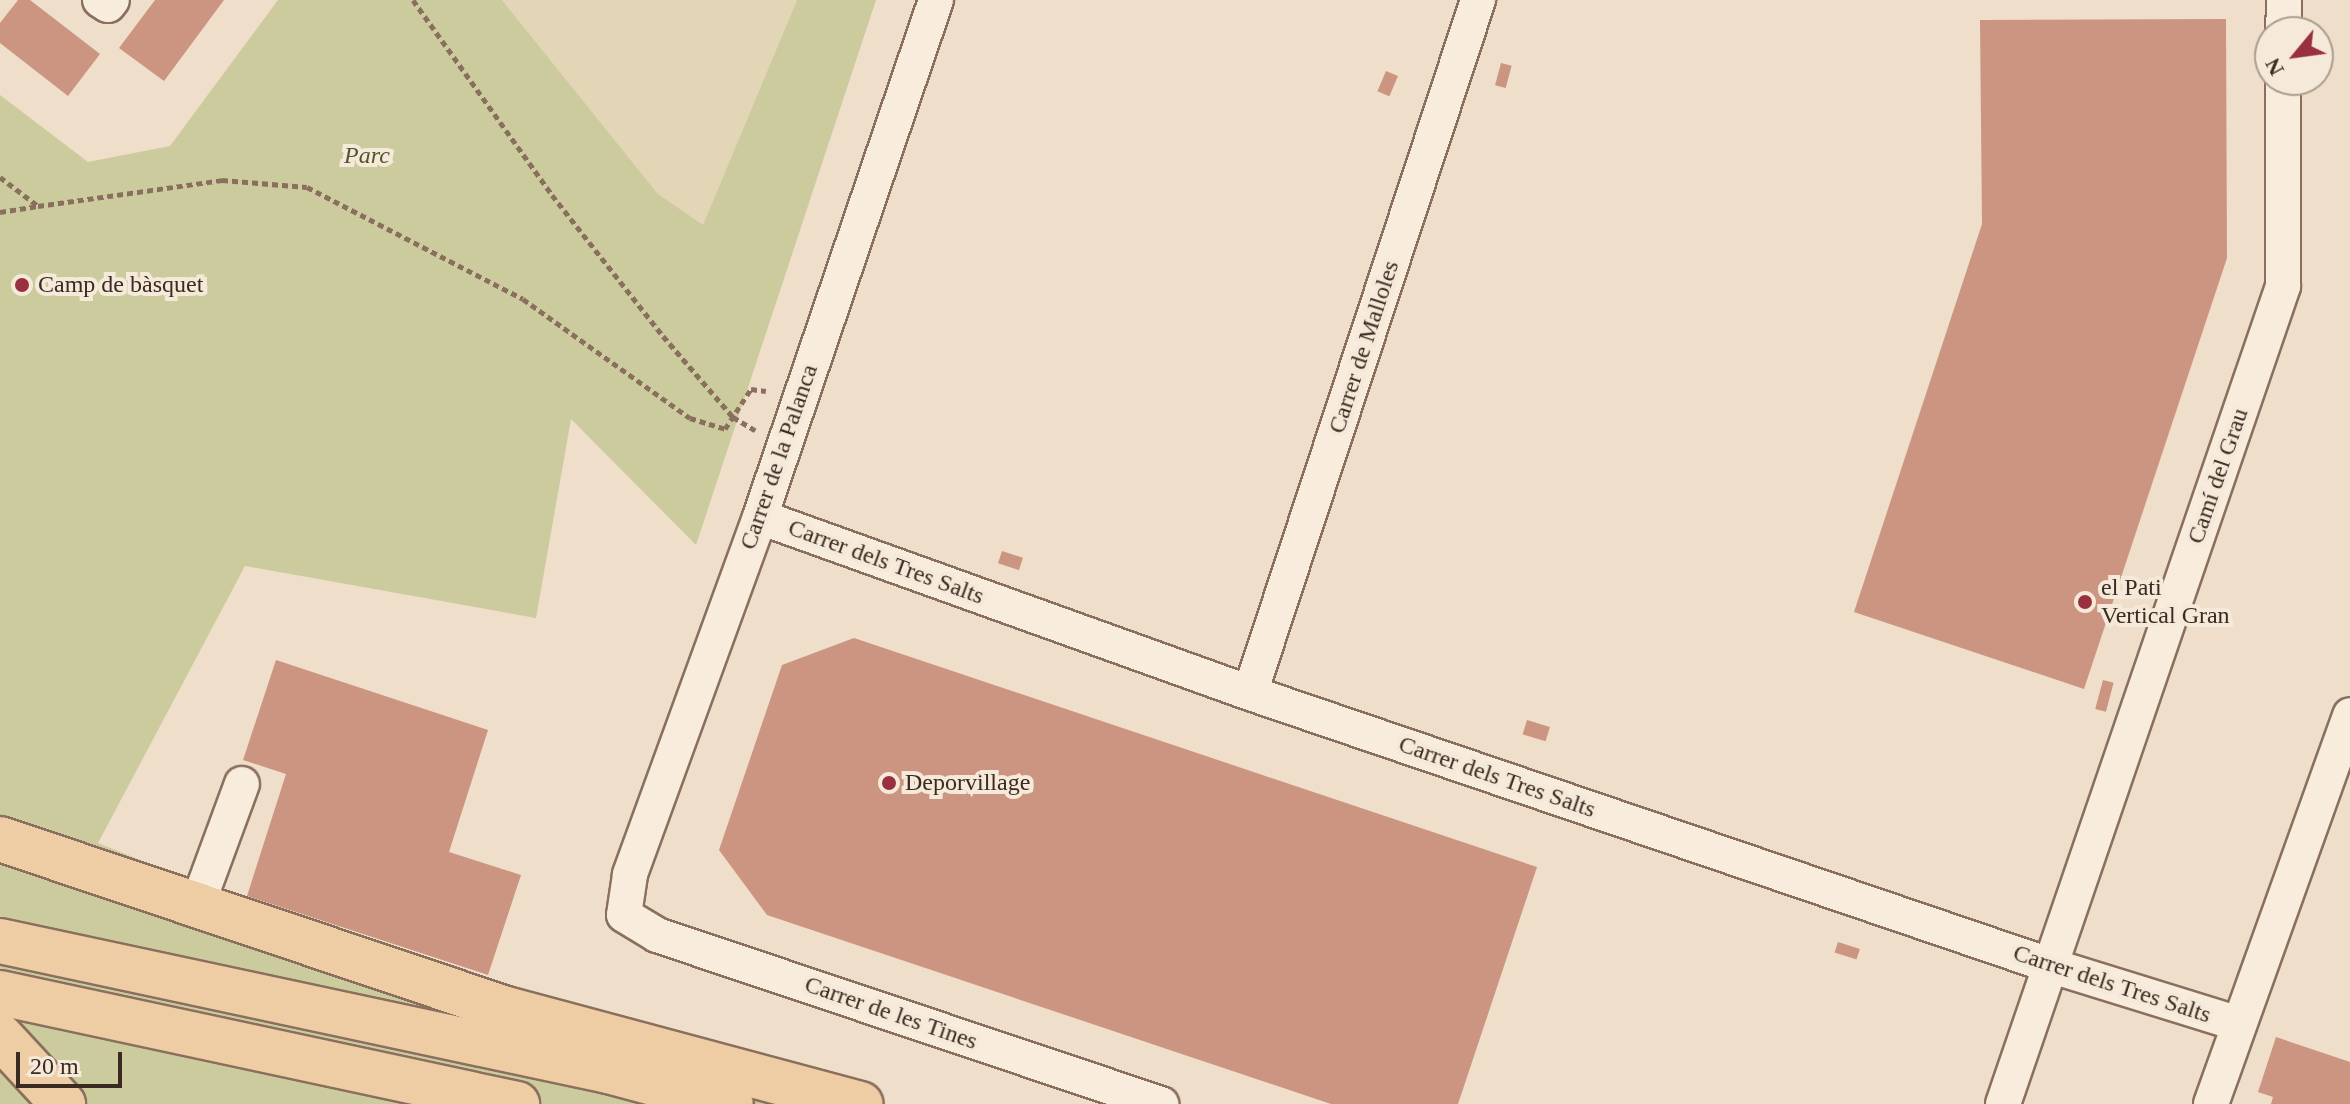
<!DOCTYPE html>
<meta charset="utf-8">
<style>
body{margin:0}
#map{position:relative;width:2350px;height:1104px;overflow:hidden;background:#eedeca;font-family:Georgia,serif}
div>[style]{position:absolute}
.farmland>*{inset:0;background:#e3d6b7}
.green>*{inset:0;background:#cccb9d}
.building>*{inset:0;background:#cb9581;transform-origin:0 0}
.path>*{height:5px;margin-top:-2.5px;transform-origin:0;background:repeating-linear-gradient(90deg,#8a6f5e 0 6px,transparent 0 10px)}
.roads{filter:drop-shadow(2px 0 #8a6f5e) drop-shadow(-2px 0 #8a6f5e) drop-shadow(0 2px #8a6f5e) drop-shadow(0 -2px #8a6f5e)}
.minor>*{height:34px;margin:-17px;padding:0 17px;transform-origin:17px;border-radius:17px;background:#f8ecdd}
.major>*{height:44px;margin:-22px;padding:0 22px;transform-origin:22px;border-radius:22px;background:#efcda4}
.dots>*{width:22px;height:22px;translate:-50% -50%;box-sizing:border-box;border:4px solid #f5e9d9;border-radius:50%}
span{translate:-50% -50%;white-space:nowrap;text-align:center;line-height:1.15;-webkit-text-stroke:8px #f5e9d9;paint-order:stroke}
.park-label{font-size:24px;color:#525729;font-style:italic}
.poi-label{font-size:24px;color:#3b2a21}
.left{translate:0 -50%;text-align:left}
.street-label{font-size:24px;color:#3b2a21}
.north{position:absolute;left:2254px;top:16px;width:80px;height:80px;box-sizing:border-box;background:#f5e9d9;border:2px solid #ab9d8f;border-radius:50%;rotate:241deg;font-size:22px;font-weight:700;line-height:32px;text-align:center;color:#3b2a21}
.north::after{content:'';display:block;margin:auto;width:28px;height:36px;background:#98303f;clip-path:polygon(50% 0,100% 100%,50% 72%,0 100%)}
.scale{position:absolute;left:16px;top:1052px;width:106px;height:36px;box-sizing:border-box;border:4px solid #3b2a21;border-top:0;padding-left:10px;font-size:24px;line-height:28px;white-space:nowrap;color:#3b2a21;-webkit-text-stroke:6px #f5e9d9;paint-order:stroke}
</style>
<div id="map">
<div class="farmland">
<i style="clip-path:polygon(502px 0,797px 0,703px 226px,658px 194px)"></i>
</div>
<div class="green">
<i style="clip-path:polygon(278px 0,502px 0,658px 194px,703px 225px,797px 0,876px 0,696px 545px,571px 419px,536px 618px,245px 566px,98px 843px,271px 913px,538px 993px,875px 1104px,0 1104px,0 95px,88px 162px,170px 146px)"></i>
</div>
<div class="building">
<i style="clip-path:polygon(18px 0,30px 0,100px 54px,68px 96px,0 43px,0 23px)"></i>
<i style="clip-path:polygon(155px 0,224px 0,164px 81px,119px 48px)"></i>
<i style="clip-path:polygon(2226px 19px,2227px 258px,2084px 689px,1854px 612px,1982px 224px,1980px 20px)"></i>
<i style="left:1501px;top:63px;width:11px;height:23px;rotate:15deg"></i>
<i style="left:1386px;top:71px;width:13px;height:22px;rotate:23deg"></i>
<i style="left:1002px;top:551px;width:22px;height:13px;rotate:18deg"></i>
<i style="clip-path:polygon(854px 638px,1537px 867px,1458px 1104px,1331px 1104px,767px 915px,719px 850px,782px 665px)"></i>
<i style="clip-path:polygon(276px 660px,488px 730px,449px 852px,521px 875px,488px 975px,247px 896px,286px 774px,243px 760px)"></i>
<i style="left:2103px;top:680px;width:11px;height:30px;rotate:15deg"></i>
<i style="left:1527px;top:720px;width:24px;height:15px;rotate:17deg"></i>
<i style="left:1838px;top:942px;width:23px;height:11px;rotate:18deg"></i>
<i style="clip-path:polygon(2276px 1037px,2350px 1062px,2350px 1104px,2271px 1104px,2273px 1097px,2258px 1092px)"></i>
</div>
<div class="path">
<i style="left:413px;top:0;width:239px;rotate:54.5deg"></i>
<i style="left:552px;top:195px;width:179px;rotate:51.8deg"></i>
<i style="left:663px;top:336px;width:107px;rotate:49.2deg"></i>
<i style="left:733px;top:417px;width:26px;rotate:31deg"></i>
<i style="left:0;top:177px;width:48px;rotate:37.3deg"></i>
<i style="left:38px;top:206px;width:186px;rotate:-8deg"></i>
<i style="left:222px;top:180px;width:85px;rotate:4.7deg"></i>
<i style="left:307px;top:187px;width:243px;rotate:27.4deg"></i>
<i style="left:523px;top:299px;width:205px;rotate:35.5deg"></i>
<i style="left:690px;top:418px;width:37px;rotate:17deg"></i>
<i style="left:725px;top:429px;width:48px;rotate:-57deg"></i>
<i style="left:751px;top:389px;width:15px;rotate:8deg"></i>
<i style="left:0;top:212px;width:37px;rotate:-9deg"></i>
</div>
<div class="roads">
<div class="minor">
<i style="left:100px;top:0;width:9px;rotate:32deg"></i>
<i style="left:108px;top:5px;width:6px;rotate:-51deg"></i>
<i style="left:936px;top:0;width:546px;rotate:108.8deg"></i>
<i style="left:760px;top:517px;width:381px;rotate:110deg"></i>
<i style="left:630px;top:875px;width:40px;rotate:98.5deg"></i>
<i style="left:624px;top:915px;width:39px;rotate:31deg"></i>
<i style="left:657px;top:935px;width:532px;rotate:18.54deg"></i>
<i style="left:2283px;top:32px;width:32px;rotate:-88deg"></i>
<i style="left:760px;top:517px;width:521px;rotate:19.76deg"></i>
<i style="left:1250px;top:693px;width:847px;rotate:18.8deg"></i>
<i style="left:2052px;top:966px;width:196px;rotate:17.2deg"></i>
<i style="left:1250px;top:693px;width:730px;rotate:-71.79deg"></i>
<i style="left:197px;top:906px;width:130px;rotate:-69.8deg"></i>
<i style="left:2003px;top:1104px;width:865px;rotate:-71.1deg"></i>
<i style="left:2283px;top:286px;width:206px;rotate:-90deg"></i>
<i style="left:2211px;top:1104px;width:413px;rotate:-70.3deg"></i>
</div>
<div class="major">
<i style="left:0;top:839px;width:534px;rotate:18.57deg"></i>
<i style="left:506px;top:1009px;width:367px;rotate:15deg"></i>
<i style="left:0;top:941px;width:622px;rotate:12.07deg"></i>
<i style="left:608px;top:1071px;width:127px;rotate:15deg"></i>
<i style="left:0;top:993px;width:529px;rotate:12.12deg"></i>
<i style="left:0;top:1036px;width:93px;rotate:47.2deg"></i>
</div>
</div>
<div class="dots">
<i style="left:22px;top:285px;background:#98303f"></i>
<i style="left:2085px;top:602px;background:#98303f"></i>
<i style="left:889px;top:783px;background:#98303f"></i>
</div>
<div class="park-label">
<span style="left:367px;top:156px">Parc</span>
</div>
<div class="poi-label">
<span class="left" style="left:38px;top:285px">Camp de bàsquet</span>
<span class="left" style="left:2101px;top:602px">el Pati<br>Vertical Gran</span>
<span class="left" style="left:905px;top:783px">Deporvillage</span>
</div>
<div class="street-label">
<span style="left:1364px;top:347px;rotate:-72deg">Carrer de Malloles</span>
<span style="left:779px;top:457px;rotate:-71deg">Carrer de la Palanca</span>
<span style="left:2218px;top:476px;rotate:-71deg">Camí del Grau</span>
<span style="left:886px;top:562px;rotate:20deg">Carrer dels Tres Salts</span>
<span style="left:1497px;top:777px;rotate:19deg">Carrer dels Tres Salts</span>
<span style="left:2112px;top:984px;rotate:18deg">Carrer dels Tres Salts</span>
<span style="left:891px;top:1013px;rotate:19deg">Carrer de les Tines</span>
</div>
<div class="north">N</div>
<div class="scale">20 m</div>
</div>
